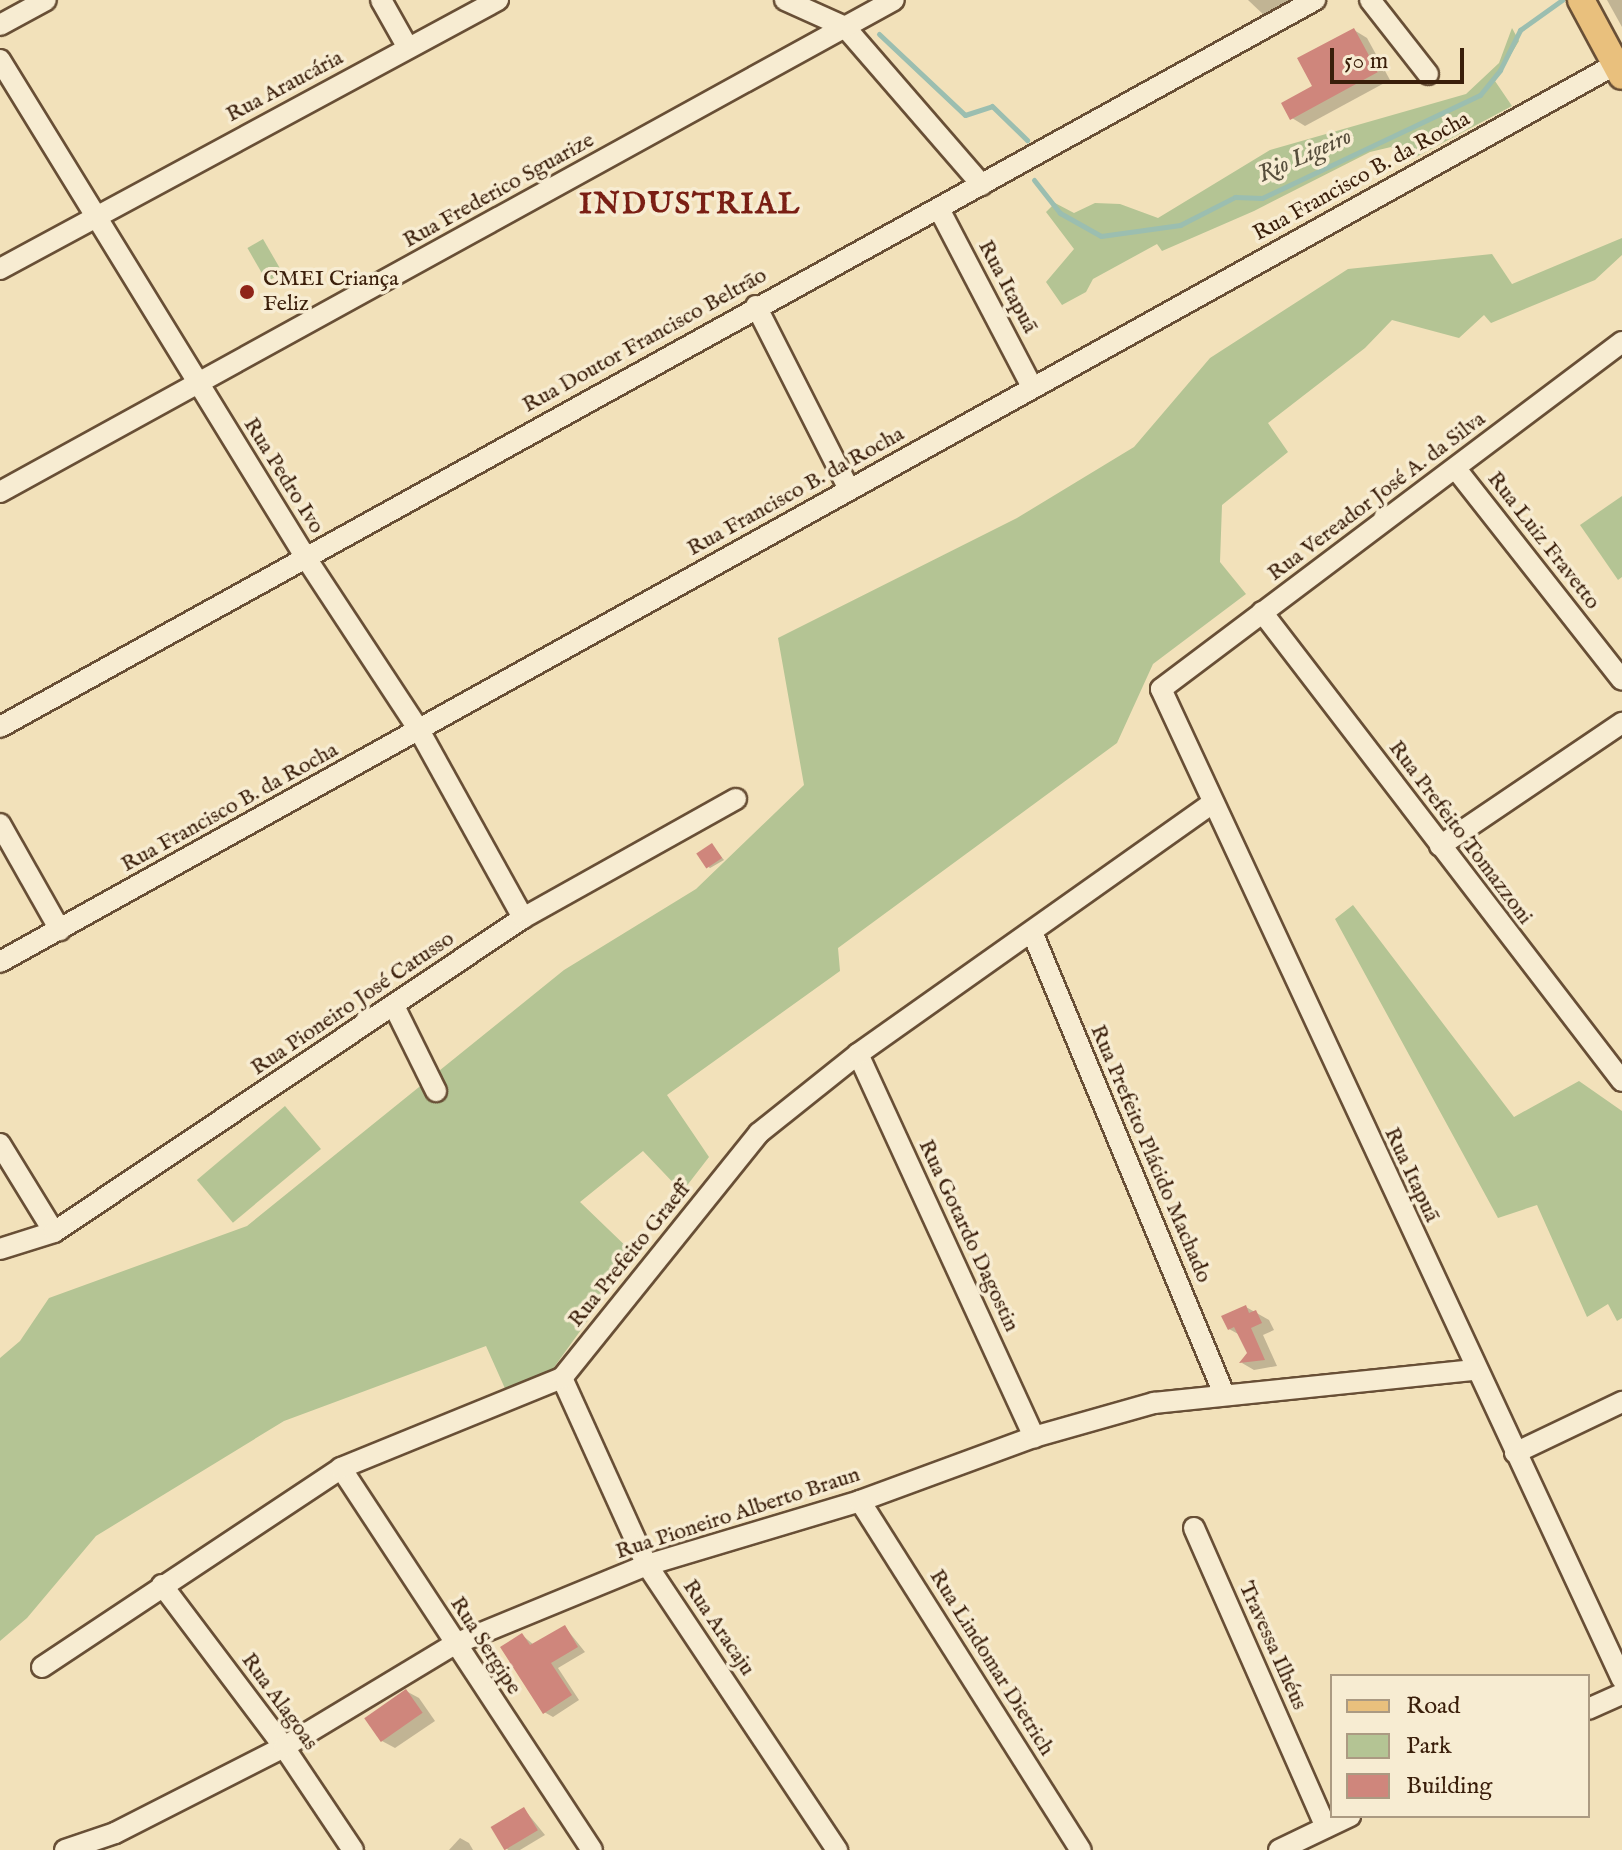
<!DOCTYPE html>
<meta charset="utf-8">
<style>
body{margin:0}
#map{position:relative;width:1622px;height:1850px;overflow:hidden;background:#f2e1ba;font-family:"IM FELL English",serif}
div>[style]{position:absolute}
.green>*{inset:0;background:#b4c494;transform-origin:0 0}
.shadow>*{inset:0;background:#0003}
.stream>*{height:5px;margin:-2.5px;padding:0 2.5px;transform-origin:2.5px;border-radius:2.5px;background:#9bbeb0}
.building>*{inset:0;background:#cf867c;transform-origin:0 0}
.roads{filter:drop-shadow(2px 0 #684f36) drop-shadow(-2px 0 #684f36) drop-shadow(0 2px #684f36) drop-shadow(0 -2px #684f36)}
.minor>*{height:20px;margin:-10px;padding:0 10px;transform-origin:10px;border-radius:10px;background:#f7ecd2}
.major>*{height:26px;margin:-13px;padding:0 13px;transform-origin:13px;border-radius:13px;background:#e9c07d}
.dots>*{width:22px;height:22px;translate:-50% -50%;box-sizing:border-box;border:4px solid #f7ecd2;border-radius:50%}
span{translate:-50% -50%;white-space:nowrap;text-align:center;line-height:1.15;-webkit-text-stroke:7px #f7ecd2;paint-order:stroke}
.street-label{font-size:22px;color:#3a1e0a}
.poi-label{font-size:22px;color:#3a1e0a}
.left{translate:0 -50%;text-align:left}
.water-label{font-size:24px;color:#574e3c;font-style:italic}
.district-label{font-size:30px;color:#7a1f14;font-weight:700;letter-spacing:2px}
.legend{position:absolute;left:1330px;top:1674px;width:260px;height:144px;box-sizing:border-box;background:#f7ecd2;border:2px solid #ab9a82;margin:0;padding:10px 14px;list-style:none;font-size:24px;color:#3a1e0a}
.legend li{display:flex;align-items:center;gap:16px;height:40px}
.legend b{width:40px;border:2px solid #ab9a82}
.scale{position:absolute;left:1330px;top:48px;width:134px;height:36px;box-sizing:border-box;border:4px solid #3a1e0a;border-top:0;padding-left:10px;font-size:24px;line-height:28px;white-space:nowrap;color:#3a1e0a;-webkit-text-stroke:6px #f7ecd2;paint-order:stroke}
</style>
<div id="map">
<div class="green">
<i style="clip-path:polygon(1512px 28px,1519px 41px,1495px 81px,1512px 106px,1403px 164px,1391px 147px,1370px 152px,1254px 211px,1162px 251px,1157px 244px,1093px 279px,1086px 292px,1062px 305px,1046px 282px,1074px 249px,1046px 212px,1055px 203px,1074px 213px,1095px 203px,1120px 204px,1158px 218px,1270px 150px,1466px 94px,1499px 63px)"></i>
<i style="clip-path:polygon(1622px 238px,1622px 255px,1595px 280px,1491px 323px,1484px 315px,1459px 338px,1392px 320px,1365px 348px,1268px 423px,1288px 452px,1222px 505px,1220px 562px,1246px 594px,1153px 664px,1117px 743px,838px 948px,840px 971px,667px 1095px,709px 1157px,682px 1192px,643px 1151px,580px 1202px,635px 1255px,547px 1377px,507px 1393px,486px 1346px,284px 1421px,96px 1536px,27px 1618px,0 1641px,0 1358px,20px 1341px,49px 1298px,247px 1226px,564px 970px,696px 889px,804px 785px,778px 638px,1017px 518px,1134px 447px,1210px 358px,1348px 269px,1492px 254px,1512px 284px)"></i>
<i style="left:263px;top:239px;width:39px;height:18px;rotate:60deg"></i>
<i style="clip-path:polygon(1622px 496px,1622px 577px,1618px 580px,1580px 525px)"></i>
<i style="clip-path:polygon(1353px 905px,1514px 1117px,1579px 1081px,1622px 1111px,1622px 1318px,1617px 1321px,1608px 1304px,1587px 1317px,1537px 1205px,1498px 1218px,1335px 919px)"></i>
<i style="left:285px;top:1106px;width:56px;height:115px;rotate:50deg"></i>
</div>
<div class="shadow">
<i style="clip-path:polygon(1248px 0,1292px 0,1293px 3px,1267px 18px)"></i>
<i style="clip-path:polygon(1607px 0,1622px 0,1622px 27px)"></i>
<i style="clip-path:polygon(1354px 30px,1367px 38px,1390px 80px,1305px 126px,1292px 118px)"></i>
<i style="clip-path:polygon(712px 845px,724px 860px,710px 868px,707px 866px)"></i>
<i style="clip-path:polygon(1246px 1307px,1269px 1320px,1274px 1330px,1263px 1335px,1277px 1366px,1254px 1370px,1242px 1363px,1249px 1354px,1240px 1335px,1229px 1329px)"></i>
<i style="clip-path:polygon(565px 1627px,585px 1652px,558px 1668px,579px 1700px,553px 1717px,544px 1712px,522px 1635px,534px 1645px)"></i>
<i style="clip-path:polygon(406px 1691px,419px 1698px,435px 1721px,395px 1748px,382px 1741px)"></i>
<i style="clip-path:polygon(524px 1809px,545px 1835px,520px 1850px,508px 1850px,493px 1828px)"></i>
<i style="clip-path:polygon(460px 1838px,469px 1843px,473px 1850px,449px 1850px)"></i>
</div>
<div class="stream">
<i style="left:879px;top:34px;width:118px;rotate:43.3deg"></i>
<i style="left:965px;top:115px;width:28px;rotate:-18deg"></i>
<i style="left:992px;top:106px;width:49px;rotate:44.2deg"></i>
<i style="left:1034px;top:180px;width:42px;rotate:51.8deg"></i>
<i style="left:1060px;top:213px;width:47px;rotate:29.3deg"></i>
<i style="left:1101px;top:236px;width:80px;rotate:-7.9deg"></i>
<i style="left:1180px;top:225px;width:62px;rotate:-27deg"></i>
<i style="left:1235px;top:197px;width:27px;rotate:2deg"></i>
<i style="left:1262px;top:198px;width:241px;rotate:-25.3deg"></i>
<i style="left:1480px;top:95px;width:32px;rotate:-51deg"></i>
<i style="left:1500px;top:70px;width:45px;rotate:-63.4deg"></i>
<i style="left:1520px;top:30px;width:52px;rotate:-35.5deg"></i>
</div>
<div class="building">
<i style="clip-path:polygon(1354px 28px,1378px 72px,1290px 120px,1281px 103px,1312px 86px,1297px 58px)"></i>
<i style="left:712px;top:843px;width:18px;height:19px;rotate:56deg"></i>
<i style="clip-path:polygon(1246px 1305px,1249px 1313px,1256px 1310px,1262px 1323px,1251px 1328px,1265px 1360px,1239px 1363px,1247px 1353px,1234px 1327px,1228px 1330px,1221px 1316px)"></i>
<i style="clip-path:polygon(565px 1625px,578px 1647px,551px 1663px,572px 1695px,543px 1714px,500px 1647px,522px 1633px,530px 1645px)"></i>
<i style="left:406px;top:1689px;width:29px;height:51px;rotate:55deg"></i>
<i style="left:524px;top:1807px;width:27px;height:39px;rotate:59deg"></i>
</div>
<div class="roads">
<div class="minor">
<i style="left:381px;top:0;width:55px;rotate:60.6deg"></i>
<i style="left:785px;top:0;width:66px;rotate:24.2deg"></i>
<i style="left:845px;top:27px;width:209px;rotate:49.1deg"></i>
<i style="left:1370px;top:0;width:94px;rotate:51.9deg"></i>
<i style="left:0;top:25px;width:52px;rotate:-28.5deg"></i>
<i style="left:0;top:60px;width:584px;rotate:58.43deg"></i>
<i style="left:306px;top:558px;width:206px;rotate:56.7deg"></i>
<i style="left:419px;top:730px;width:215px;rotate:61deg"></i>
<i style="left:939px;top:209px;width:201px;rotate:62.4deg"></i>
<i style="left:0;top:269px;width:566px;rotate:-28.38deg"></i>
<i style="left:756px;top:306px;width:205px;rotate:63.1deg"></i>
<i style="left:1622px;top:342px;width:577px;rotate:143.03deg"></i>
<i style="left:1161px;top:689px;width:1092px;rotate:65.03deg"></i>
<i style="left:1456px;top:469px;width:268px;rotate:51.8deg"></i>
<i style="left:0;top:492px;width:1020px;rotate:-28.83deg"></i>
<i style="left:1262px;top:612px;width:591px;rotate:52.49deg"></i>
<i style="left:0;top:727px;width:1503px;rotate:-28.94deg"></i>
<i style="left:0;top:824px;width:122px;rotate:60.5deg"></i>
<i style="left:1440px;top:846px;width:220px;rotate:-34.1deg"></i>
<i style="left:1032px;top:932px;width:500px;rotate:67.43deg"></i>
<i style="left:0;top:962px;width:1849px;rotate:-29.06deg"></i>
<i style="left:394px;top:1006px;width:95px;rotate:63.7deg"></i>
<i style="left:858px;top:1054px;width:422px;rotate:65.3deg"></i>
<i style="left:0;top:1144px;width:103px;rotate:58.5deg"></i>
<i style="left:0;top:1249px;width:57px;rotate:-17.5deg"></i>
<i style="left:54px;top:1232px;width:564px;rotate:-33.8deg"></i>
<i style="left:523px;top:918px;width:244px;rotate:-29.2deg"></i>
<i style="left:562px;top:1378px;width:205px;rotate:65.6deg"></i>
<i style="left:647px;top:1565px;width:343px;rotate:56.3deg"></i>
<i style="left:1515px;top:1453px;width:119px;rotate:-25.5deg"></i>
<i style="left:341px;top:1468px;width:457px;rotate:56.7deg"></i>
<i style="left:860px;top:1501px;width:413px;rotate:57.7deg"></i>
<i style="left:1194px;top:1528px;width:327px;rotate:66.2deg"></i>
<i style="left:162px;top:1585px;width:203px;rotate:53deg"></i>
<i style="left:284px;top:1747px;width:124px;rotate:56.2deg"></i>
<i style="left:42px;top:1667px;width:359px;rotate:-33.6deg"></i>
<i style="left:341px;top:1468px;width:239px;rotate:-22.2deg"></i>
<i style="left:562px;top:1378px;width:314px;rotate:-51.2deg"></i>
<i style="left:759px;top:1133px;width:127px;rotate:-38.6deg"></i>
<i style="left:858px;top:1054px;width:435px;rotate:-35.3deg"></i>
<i style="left:1588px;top:1709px;width:37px;rotate:-24deg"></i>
<i style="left:65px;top:1850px;width:53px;rotate:-18.8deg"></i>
<i style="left:115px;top:1833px;width:190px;rotate:-27deg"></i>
<i style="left:284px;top:1747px;width:200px;rotate:-31.1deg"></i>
<i style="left:455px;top:1644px;width:208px;rotate:-22.4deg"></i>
<i style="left:647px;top:1565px;width:222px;rotate:-16.7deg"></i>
<i style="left:860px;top:1501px;width:185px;rotate:-20.2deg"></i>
<i style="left:1034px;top:1437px;width:125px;rotate:-15.8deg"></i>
<i style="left:1154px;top:1403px;width:322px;rotate:-5.9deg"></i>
<i style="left:1279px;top:1850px;width:79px;rotate:-25.6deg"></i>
</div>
<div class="major">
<i style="left:1581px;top:0;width:86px;rotate:61.7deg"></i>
</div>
</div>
<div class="dots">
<i style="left:247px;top:292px;background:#8f2418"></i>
</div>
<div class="street-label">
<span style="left:285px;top:87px;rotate:-28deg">Rua Araucária</span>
<span style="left:1362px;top:177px;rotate:-29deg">Rua Francisco B. da Rocha</span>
<span style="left:499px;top:191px;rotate:-29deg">Rua Frederico Sguarize</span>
<span style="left:1007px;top:287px;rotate:62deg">Rua Itapuã</span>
<span style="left:645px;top:341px;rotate:-29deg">Rua Doutor Francisco Beltrão</span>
<span style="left:283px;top:476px;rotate:58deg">Rua Pedro Ivo</span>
<span style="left:796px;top:492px;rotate:-29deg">Rua Francisco B. da Rocha</span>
<span style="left:1377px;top:497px;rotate:-37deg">Rua Vereador José A. da Silva</span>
<span style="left:1543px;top:541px;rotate:52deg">Rua Luiz Fravetto</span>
<span style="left:230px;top:808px;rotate:-29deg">Rua Francisco B. da Rocha</span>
<span style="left:1460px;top:833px;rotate:53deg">Rua Prefeito Tomazzoni</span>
<span style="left:353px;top:1004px;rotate:-34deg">Rua Pioneiro José Catusso</span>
<span style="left:1150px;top:1154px;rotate:67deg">Rua Prefeito Plácido Machado</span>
<span style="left:1411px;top:1175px;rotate:65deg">Rua Itapuã</span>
<span style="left:968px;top:1236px;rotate:65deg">Rua Gotardo Dagostin</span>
<span style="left:630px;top:1255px;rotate:-51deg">Rua Prefeito Graeff</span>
<span style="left:738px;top:1514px;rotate:-18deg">Rua Pioneiro Alberto Braun</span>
<span style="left:718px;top:1628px;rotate:56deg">Rua Aracaju</span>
<span style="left:485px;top:1646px;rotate:57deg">Rua Sergipe</span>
<span style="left:1272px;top:1646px;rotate:66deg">Travessa Ilhéus</span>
<span style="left:991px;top:1663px;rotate:58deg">Rua Lindomar Dietrich</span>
<span style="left:279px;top:1702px;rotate:54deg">Rua Alagoas</span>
</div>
<div class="poi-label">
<span class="left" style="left:263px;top:292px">CMEI Criança<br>Feliz</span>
</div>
<div class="water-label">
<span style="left:1305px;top:156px;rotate:-24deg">Rio Ligeiro</span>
</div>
<div class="district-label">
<span style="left:690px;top:205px">INDUSTRIAL</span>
</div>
<ul class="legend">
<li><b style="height:10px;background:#e9c07d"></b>Road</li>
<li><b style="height:22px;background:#b4c494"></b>Park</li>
<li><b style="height:22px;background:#cf867c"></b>Building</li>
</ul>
<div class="scale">50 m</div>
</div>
